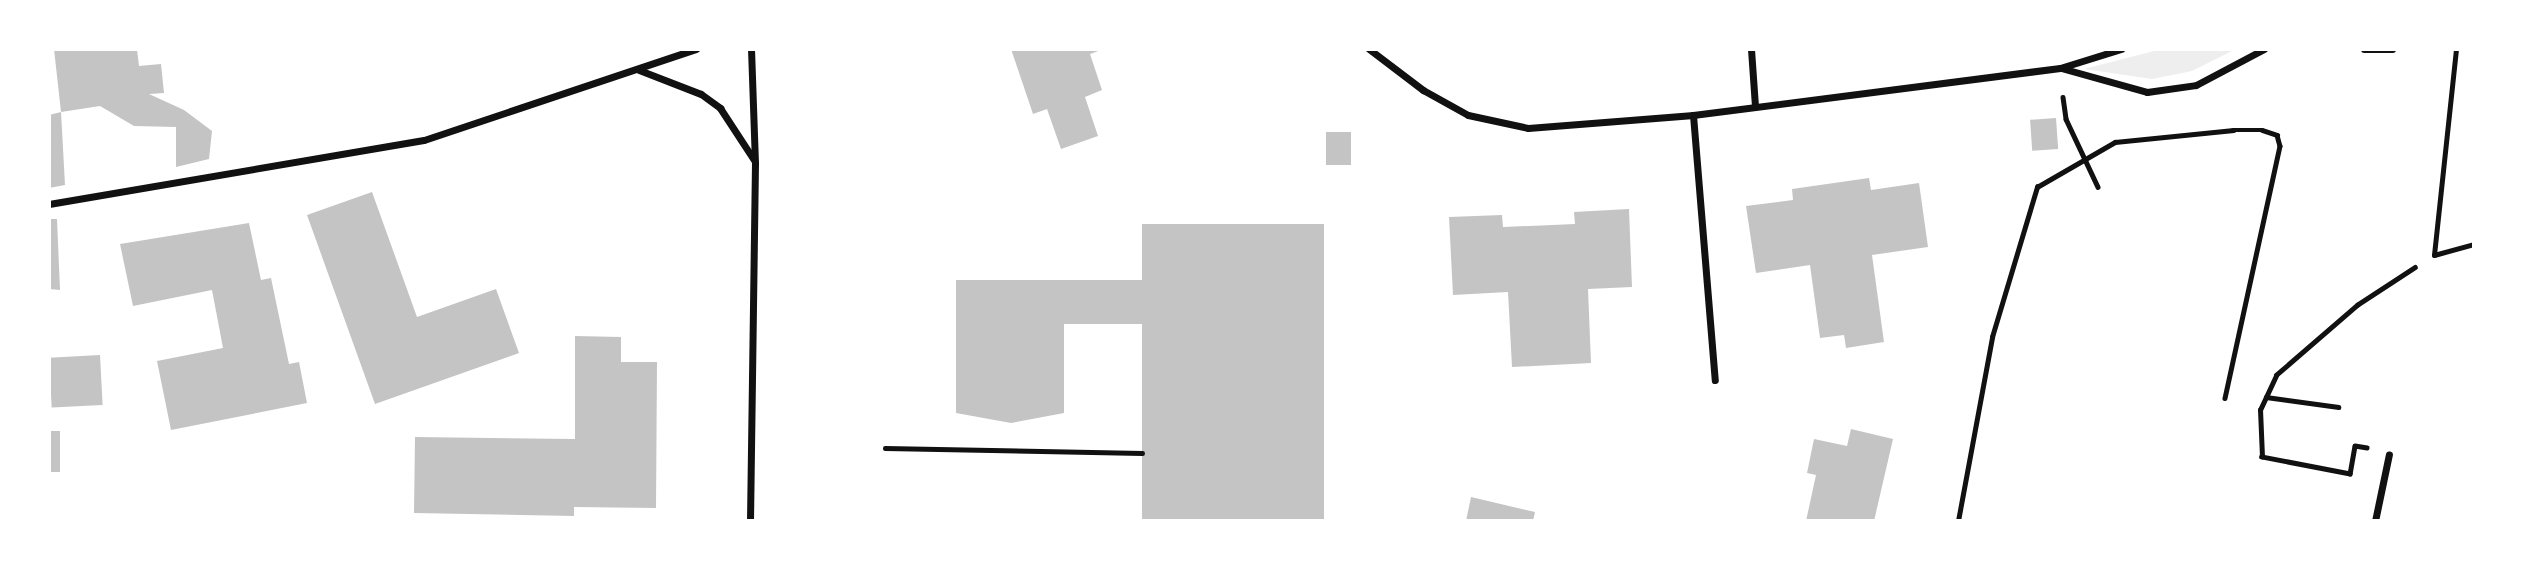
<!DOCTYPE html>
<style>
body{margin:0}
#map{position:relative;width:2523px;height:570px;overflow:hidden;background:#fff;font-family:Karla,sans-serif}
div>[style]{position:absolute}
.green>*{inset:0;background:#eee}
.building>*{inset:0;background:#c4c4c4;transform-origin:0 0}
.path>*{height:4.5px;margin:-2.25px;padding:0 2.25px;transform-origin:2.25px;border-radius:2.25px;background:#111}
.service>*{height:5px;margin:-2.5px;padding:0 2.5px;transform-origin:2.5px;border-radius:2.5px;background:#111}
.minor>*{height:7px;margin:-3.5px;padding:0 3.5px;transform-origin:3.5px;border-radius:3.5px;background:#111}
span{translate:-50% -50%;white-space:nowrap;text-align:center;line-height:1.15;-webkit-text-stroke:5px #fff;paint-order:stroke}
.frame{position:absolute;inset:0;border:51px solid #fff;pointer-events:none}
</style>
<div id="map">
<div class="green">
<i style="clip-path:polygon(2162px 49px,2236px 49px,2192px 71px,2152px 79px,2084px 69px)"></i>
</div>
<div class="building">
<i style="clip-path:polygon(54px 49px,137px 49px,139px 66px,161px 64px,164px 93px,149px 94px,184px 110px,212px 131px,209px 159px,176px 167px,176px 127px,134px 126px,100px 106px,61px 112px)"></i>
<i style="clip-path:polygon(1011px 49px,1104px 49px,1090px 54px,1102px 90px,1085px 97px,1098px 136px,1061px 149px,1047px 109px,1033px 114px)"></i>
<i style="clip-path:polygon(61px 112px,65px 185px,49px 188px,49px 115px)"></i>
<i style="left:2056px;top:118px;width:31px;height:26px;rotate:86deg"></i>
<i style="left:1326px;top:132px;width:25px;height:33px"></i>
<i style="clip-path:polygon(1869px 178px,1871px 190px,1919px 183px,1928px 247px,1872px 255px,1884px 342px,1846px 348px,1844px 335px,1820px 338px,1810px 265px,1756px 273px,1746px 206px,1793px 200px,1792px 189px)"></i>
<i style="clip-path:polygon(372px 192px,417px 317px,496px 289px,519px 353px,375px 404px,307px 215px)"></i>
<i style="clip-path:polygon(1629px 209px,1632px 287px,1588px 289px,1591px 363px,1512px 367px,1508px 292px,1453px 295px,1449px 217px,1502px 215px,1503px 227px,1575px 224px,1574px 212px)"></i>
<i style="clip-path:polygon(49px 219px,57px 219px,60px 290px,49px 289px)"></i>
<i style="clip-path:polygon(249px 223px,261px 280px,271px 278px,289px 364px,299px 362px,307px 403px,171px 430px,157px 361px,223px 348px,212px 290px,133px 306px,120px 244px)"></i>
<i style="clip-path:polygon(1142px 224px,1324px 224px,1324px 521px,1142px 521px,1142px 324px,1064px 324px,1064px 413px,1011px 423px,956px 413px,956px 280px,1142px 280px)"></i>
<i style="clip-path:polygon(575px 336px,621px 337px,621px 362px,657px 362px,656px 508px,574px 507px,574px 516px,414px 513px,415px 437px,575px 439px)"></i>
<i style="left:100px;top:355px;width:50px;height:51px;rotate:87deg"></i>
<i style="clip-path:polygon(1851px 429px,1893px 439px,1874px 521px,1806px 521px,1816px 475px,1807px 473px,1814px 439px,1847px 446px)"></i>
<i style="left:49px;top:431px;width:11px;height:41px"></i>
<i style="clip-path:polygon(1471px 497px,1535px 512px,1533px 521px,1466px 521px)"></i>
</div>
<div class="path">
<i style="left:2063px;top:97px;width:22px;rotate:82deg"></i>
<i style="left:2066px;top:119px;width:75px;rotate:64.8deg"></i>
<i style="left:2266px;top:397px;width:73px;rotate:7.9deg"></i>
<i style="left:885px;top:448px;width:257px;rotate:1.1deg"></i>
<i style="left:2367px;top:448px;width:12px;rotate:-171deg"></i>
<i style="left:2355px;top:446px;width:28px;rotate:100deg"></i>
<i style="left:2350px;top:474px;width:90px;rotate:-169.1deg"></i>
<i style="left:2262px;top:457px;width:47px;rotate:-92.4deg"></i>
<i style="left:2260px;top:410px;width:38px;rotate:-65deg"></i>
<i style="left:2276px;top:375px;width:107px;rotate:-40.8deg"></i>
<i style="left:2357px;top:305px;width:69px;rotate:-33.2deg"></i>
<i style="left:1958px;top:521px;width:187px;rotate:-79.5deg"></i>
<i style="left:1992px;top:337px;width:157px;rotate:-73.3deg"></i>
<i style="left:2037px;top:187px;width:90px;rotate:-30deg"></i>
<i style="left:2115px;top:142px;width:119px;rotate:-5.8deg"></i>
<i style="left:2233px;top:130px;width:29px"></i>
<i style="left:2262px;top:130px;width:16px;rotate:18deg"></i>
<i style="left:2277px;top:135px;width:11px;rotate:75deg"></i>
<i style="left:2280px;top:146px;width:258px;rotate:102.3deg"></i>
</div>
<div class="service">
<i style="left:2456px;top:49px;width:207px;rotate:96.1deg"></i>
<i style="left:2434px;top:255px;width:41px;rotate:-15.4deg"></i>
</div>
<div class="minor">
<i style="left:1369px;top:49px;width:68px;rotate:37.2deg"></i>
<i style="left:1423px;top:90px;width:51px;rotate:29.1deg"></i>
<i style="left:1468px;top:115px;width:61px;rotate:12.2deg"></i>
<i style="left:1528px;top:128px;width:166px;rotate:-4.5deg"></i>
<i style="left:1693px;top:115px;width:370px;rotate:-7.3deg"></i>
<i style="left:2060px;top:68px;width:64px;rotate:-17.3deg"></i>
<i style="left:1751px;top:49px;width:57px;rotate:86deg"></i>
<i style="left:2364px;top:49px;width:28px"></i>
<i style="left:2061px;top:68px;width:89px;rotate:15.6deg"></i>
<i style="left:2147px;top:92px;width:49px;rotate:-8.1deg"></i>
<i style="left:2196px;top:85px;width:77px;rotate:-27.9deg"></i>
<i style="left:639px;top:70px;width:66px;rotate:21.2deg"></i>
<i style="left:701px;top:94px;width:24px;rotate:36deg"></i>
<i style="left:720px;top:108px;width:62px;rotate:56.8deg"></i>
<i style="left:1693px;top:115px;width:266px;rotate:85.3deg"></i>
<i style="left:49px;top:204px;width:380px;rotate:-9.7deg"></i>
<i style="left:424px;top:140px;width:287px;rotate:-18.5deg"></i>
<i style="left:750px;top:521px;width:358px;rotate:-89.2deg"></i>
<i style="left:755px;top:163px;width:114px;rotate:-92deg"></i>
<i style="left:2375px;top:521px;width:68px;rotate:-78.2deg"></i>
</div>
<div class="frame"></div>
</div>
